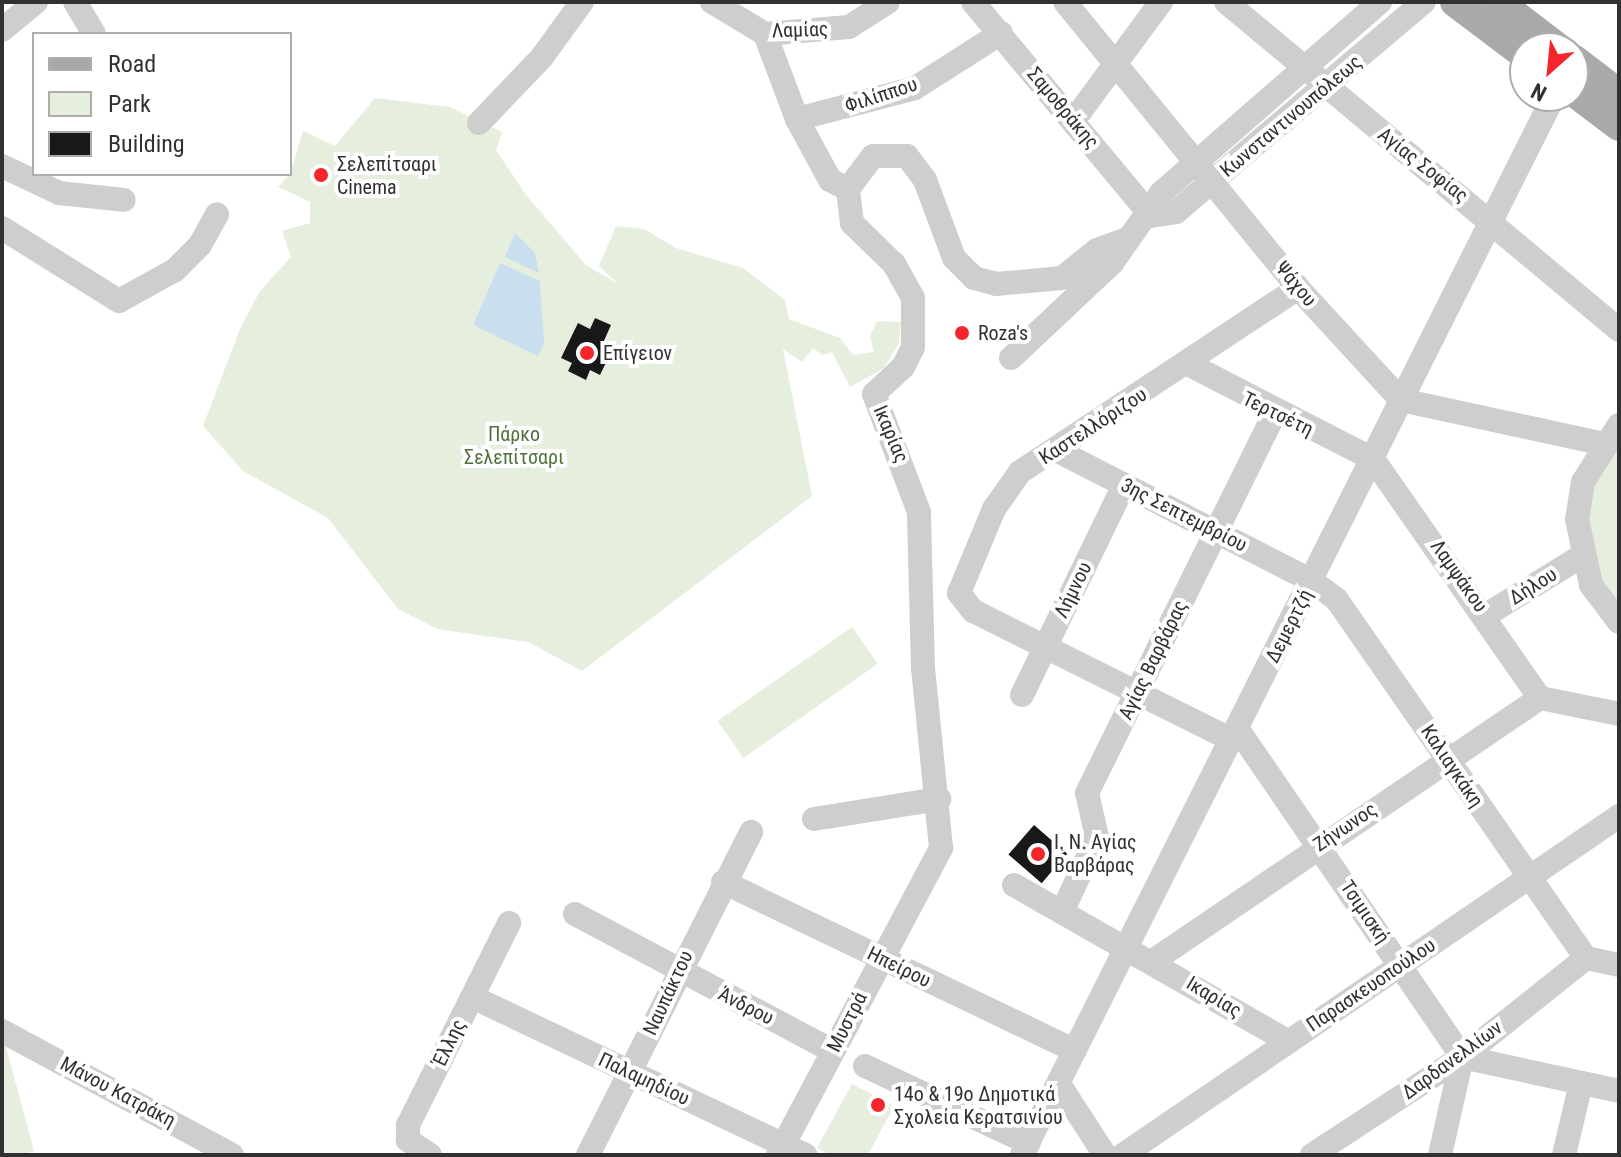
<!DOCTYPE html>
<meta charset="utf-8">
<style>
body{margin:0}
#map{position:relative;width:1621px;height:1157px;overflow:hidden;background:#fff;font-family:"Roboto Condensed",sans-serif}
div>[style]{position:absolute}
.green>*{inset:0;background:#e6eede;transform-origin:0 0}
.water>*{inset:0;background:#c9dfef}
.building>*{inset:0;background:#181818;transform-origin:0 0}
.minor>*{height:24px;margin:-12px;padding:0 12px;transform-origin:12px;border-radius:12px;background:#cecece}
.major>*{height:30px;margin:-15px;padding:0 15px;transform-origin:15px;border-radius:15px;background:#a9a9a9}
.dots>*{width:22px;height:22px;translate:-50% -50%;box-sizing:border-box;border:4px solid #fff;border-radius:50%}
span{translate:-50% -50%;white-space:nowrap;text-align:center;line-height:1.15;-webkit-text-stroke:8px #fff;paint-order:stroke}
.street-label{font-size:20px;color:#313131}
.poi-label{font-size:20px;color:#313131}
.left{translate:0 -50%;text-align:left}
.park-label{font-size:20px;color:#517139}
.frame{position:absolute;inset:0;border:4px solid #313131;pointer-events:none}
.legend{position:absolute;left:32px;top:32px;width:260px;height:144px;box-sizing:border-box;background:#fff;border:2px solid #adadad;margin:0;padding:10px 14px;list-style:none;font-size:24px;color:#313131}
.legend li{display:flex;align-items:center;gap:16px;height:40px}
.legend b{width:40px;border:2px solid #adadad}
.north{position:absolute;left:1509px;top:32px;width:80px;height:80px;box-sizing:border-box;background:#fff;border:2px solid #adadad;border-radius:50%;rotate:207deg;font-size:22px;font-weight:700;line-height:32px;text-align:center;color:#313131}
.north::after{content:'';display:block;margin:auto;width:28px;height:36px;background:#f4262c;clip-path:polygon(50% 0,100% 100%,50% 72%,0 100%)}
</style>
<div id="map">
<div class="green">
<i style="clip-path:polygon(375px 98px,450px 107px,502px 132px,496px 150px,526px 195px,586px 265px,618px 284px,599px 266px,616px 226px,644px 229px,676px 248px,743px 268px,785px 300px,789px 319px,840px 338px,853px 355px,874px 352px,870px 336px,877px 321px,901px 322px,899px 343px,884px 368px,850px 387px,832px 352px,822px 355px,813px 348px,802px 362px,783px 349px,812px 496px,582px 671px,528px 642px,437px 629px,398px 609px,328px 518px,243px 471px,203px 426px,240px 329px,260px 291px,291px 257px,282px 231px,310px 223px,310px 202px,278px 187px,290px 174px,303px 131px,335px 146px)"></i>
<i style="clip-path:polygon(1619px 439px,1619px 612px,1602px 591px,1585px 514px,1594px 475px)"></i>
<i style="left:852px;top:627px;width:45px;height:164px;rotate:55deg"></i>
<i style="clip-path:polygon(2px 1032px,34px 1151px,22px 1155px,2px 1155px)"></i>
<i style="clip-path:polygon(852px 1084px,894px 1106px,868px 1155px,830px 1155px,817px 1148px)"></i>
</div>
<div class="water">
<i style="clip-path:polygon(515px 233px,535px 253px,539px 273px,505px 257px)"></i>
<i style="clip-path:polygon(500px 263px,540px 281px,544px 344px,538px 356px,473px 325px)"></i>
</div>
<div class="building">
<i style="clip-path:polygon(595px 318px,611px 325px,603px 343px,613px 348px,600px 375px,590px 370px,586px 380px,568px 371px,572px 363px,561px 358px,578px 323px,590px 329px)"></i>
<i style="left:1034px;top:825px;width:44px;height:39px;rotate:41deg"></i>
</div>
<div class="minor">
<i style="left:75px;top:2px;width:37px;rotate:59deg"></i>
<i style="left:712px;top:2px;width:62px;rotate:31.1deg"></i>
<i style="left:765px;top:34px;width:84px;rotate:-4.8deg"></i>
<i style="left:849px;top:27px;width:46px;rotate:-32.7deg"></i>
<i style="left:973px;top:2px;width:278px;rotate:50.2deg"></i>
<i style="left:1065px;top:2px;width:369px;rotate:50.8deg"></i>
<i style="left:1298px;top:288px;width:152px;rotate:47.4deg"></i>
<i style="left:1401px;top:400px;width:208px;rotate:12.2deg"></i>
<i style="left:1226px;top:2px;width:512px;rotate:39.85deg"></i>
<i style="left:2px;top:30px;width:44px;rotate:-39.5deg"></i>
<i style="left:765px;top:34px;width:91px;rotate:69.4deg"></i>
<i style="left:797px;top:119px;width:69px;rotate:61.6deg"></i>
<i style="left:830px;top:180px;width:20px;rotate:27deg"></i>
<i style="left:797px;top:119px;width:122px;rotate:-14.7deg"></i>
<i style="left:915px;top:88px;width:102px;rotate:-32.6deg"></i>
<i style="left:1074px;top:120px;width:147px;rotate:-53.6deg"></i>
<i style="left:479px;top:123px;width:91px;rotate:-46.3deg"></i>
<i style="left:542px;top:57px;width:68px;rotate:-54deg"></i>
<i style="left:2px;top:166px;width:63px;rotate:25.3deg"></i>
<i style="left:59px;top:193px;width:65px;rotate:6.1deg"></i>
<i style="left:1151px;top:216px;width:25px;rotate:-9deg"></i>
<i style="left:1176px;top:212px;width:325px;rotate:-40.3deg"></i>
<i style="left:2px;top:228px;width:138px;rotate:32deg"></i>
<i style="left:119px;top:301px;width:64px;rotate:-29deg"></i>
<i style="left:175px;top:270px;width:35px;rotate:-45deg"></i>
<i style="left:200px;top:245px;width:35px;rotate:-61deg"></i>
<i style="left:1011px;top:358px;width:139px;rotate:-43.2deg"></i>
<i style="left:1112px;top:263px;width:85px;rotate:-55deg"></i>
<i style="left:1161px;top:193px;width:291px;rotate:-41.1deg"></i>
<i style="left:1188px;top:364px;width:208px;rotate:27.2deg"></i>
<i style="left:1373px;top:459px;width:292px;rotate:55.1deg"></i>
<i style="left:1619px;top:425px;width:67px;rotate:122.3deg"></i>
<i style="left:1583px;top:482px;width:37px;rotate:99deg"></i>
<i style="left:1577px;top:519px;width:67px;rotate:78deg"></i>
<i style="left:1591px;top:585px;width:46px;rotate:52.9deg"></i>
<i style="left:1056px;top:450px;width:288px;rotate:27.1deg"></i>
<i style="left:1312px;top:581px;width:31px;rotate:37deg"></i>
<i style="left:1337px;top:600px;width:436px;rotate:55.2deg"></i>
<i style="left:1486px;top:615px;width:110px;rotate:-31.7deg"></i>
<i style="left:1022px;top:695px;width:233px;rotate:-64.1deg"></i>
<i style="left:1540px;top:698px;width:81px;rotate:11.4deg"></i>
<i style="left:1237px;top:728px;width:399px;rotate:55.6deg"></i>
<i style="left:1232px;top:740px;width:289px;rotate:-153.5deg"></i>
<i style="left:973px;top:611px;width:23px;rotate:-128deg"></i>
<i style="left:959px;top:593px;width:91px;rotate:-67.4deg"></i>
<i style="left:994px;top:509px;width:45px;rotate:-54.9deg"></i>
<i style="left:1020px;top:472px;width:333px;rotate:-33.5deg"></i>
<i style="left:814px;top:819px;width:127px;rotate:-9.1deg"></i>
<i style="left:723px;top:882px;width:390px;rotate:25.6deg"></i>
<i style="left:1014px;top:885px;width:314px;rotate:29.7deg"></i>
<i style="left:1063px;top:910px;width:81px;rotate:-65deg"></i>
<i style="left:1097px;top:837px;width:45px;rotate:-102.8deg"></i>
<i style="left:1087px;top:793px;width:424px;rotate:-63.7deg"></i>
<i style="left:575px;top:914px;width:292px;rotate:28deg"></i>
<i style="left:1586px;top:958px;width:34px;rotate:12deg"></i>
<i style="left:1153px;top:961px;width:468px;rotate:-34.2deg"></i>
<i style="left:483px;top:1002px;width:357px;rotate:25.4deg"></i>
<i style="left:2px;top:1031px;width:261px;rotate:28.3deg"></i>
<i style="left:1462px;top:1057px;width:161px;rotate:12.2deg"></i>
<i style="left:865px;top:1066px;width:181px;rotate:25.2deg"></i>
<i style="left:1059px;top:1084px;width:85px;rotate:57.1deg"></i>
<i style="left:430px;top:1155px;width:27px;rotate:-146deg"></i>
<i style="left:408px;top:1140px;width:15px;rotate:-90deg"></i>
<i style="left:408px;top:1125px;width:226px;rotate:-63.4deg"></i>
<i style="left:588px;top:1155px;width:362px;rotate:-63.2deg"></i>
<i style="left:778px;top:1155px;width:348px;rotate:-62deg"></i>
<i style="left:941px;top:848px;width:180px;rotate:-95.7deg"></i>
<i style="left:923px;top:669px;width:157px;rotate:-91.5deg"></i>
<i style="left:919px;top:512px;width:126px;rotate:-110.9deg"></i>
<i style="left:874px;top:394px;width:40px;rotate:-43deg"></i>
<i style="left:903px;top:367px;width:22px;rotate:-63deg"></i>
<i style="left:913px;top:347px;width:49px;rotate:-90deg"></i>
<i style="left:913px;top:298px;width:39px;rotate:-119deg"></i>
<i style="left:894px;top:264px;width:59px;rotate:-135.7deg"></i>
<i style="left:852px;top:223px;width:34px;rotate:-97deg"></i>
<i style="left:848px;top:189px;width:41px;rotate:-52.9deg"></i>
<i style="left:873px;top:156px;width:34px"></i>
<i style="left:907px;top:156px;width:30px;rotate:53deg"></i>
<i style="left:925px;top:180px;width:83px;rotate:69.6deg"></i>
<i style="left:954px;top:258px;width:28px;rotate:45deg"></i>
<i style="left:974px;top:278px;width:23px;rotate:15deg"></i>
<i style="left:996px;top:284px;width:66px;rotate:-5.2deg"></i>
<i style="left:1062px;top:278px;width:45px;rotate:-38.7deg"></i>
<i style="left:1097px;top:250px;width:29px;rotate:-20deg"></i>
<i style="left:1022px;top:1155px;width:1185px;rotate:-63.33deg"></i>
<i style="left:1123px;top:1155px;width:601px;rotate:-34.35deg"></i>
<i style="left:1312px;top:1155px;width:179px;rotate:-33.2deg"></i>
<i style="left:1462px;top:1057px;width:159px;rotate:-38.6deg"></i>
<i style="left:1440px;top:1155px;width:100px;rotate:-77.3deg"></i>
<i style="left:1564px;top:1155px;width:74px;rotate:-76.7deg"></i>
</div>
<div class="major">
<i style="left:1455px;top:2px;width:88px;rotate:37.1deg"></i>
<i style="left:1498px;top:2px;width:76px;rotate:37.5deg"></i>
<i style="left:1573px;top:59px;width:58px;rotate:37.3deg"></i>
<i style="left:1573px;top:91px;width:58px;rotate:37.3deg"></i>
</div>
<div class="dots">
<i style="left:321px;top:175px;background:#f4262c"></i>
<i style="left:962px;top:333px;background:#f4262c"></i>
<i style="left:587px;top:353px;background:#f4262c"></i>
<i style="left:1038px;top:854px;background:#f4262c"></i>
<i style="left:878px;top:1105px;background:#f4262c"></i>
</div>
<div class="street-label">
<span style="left:800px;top:30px;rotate:-2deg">Λαμίας</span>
<span style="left:881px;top:95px;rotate:-18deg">Φιλίππου</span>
<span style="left:1063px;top:108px;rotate:50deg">Σαμοθράκης</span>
<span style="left:1291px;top:116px;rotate:-40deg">Κωνσταντινουπόλεως</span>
<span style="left:1423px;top:165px;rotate:38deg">Αγίας Σοφίας</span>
<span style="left:1296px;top:284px;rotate:50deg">Ψάχου</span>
<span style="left:1278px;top:414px;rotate:26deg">Τερτσέτη</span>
<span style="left:1093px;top:426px;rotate:-33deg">Καστελλόριζου</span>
<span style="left:891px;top:434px;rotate:67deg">Ικαρίας</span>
<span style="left:1184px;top:515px;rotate:27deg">3ης Σεπτεμβρίου</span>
<span style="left:1459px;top:576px;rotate:55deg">Λαμψάκου</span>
<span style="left:1533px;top:586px;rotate:-32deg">Δήλου</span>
<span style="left:1073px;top:590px;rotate:-64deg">Λήμνου</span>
<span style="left:1289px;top:626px;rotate:-63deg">Δεμερτζή</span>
<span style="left:1153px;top:660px;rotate:-64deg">Αγίας Βαρβάρας</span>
<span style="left:1452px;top:766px;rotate:56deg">Καλιαγκάκη</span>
<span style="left:1345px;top:827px;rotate:-34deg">Ζήνωνος</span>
<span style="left:1365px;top:912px;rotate:56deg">Τσιμισκή</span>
<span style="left:899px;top:967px;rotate:26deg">Ηπείρου</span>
<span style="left:1371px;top:985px;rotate:-34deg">Παρασκευοπούλου</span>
<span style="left:668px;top:993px;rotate:-65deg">Ναυπάκτου</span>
<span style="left:1214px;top:997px;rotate:31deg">Ικαρίας</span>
<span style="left:746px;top:1006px;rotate:27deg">Άνδρου</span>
<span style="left:847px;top:1022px;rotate:-63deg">Μυστρά</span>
<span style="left:449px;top:1043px;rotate:-64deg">Έλλης</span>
<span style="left:1452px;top:1060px;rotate:-36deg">Δαρδανελλίων</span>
<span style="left:644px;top:1079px;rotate:25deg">Παλαμηδίου</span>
<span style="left:118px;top:1092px;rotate:28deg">Μάνου Κατράκη</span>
</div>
<div class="poi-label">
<span class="left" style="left:337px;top:176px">Σελεπίτσαρι<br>Cinema</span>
<span class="left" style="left:978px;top:333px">Roza's</span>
<span class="left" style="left:603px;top:353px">Επίγειον</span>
<span class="left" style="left:1054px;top:854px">Ι. Ν. Αγίας<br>Βαρβάρας</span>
<span class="left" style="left:894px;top:1106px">14ο &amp; 19ο Δημοτικά<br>Σχολεία Κερατσινίου</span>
</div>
<div class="park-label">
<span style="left:514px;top:446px">Πάρκο<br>Σελεπίτσαρι</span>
</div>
<div class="frame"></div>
<ul class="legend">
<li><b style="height:10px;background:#a9a9a9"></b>Road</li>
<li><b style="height:22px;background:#e6eede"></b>Park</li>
<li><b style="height:22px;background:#181818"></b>Building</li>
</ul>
<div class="north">N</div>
</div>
